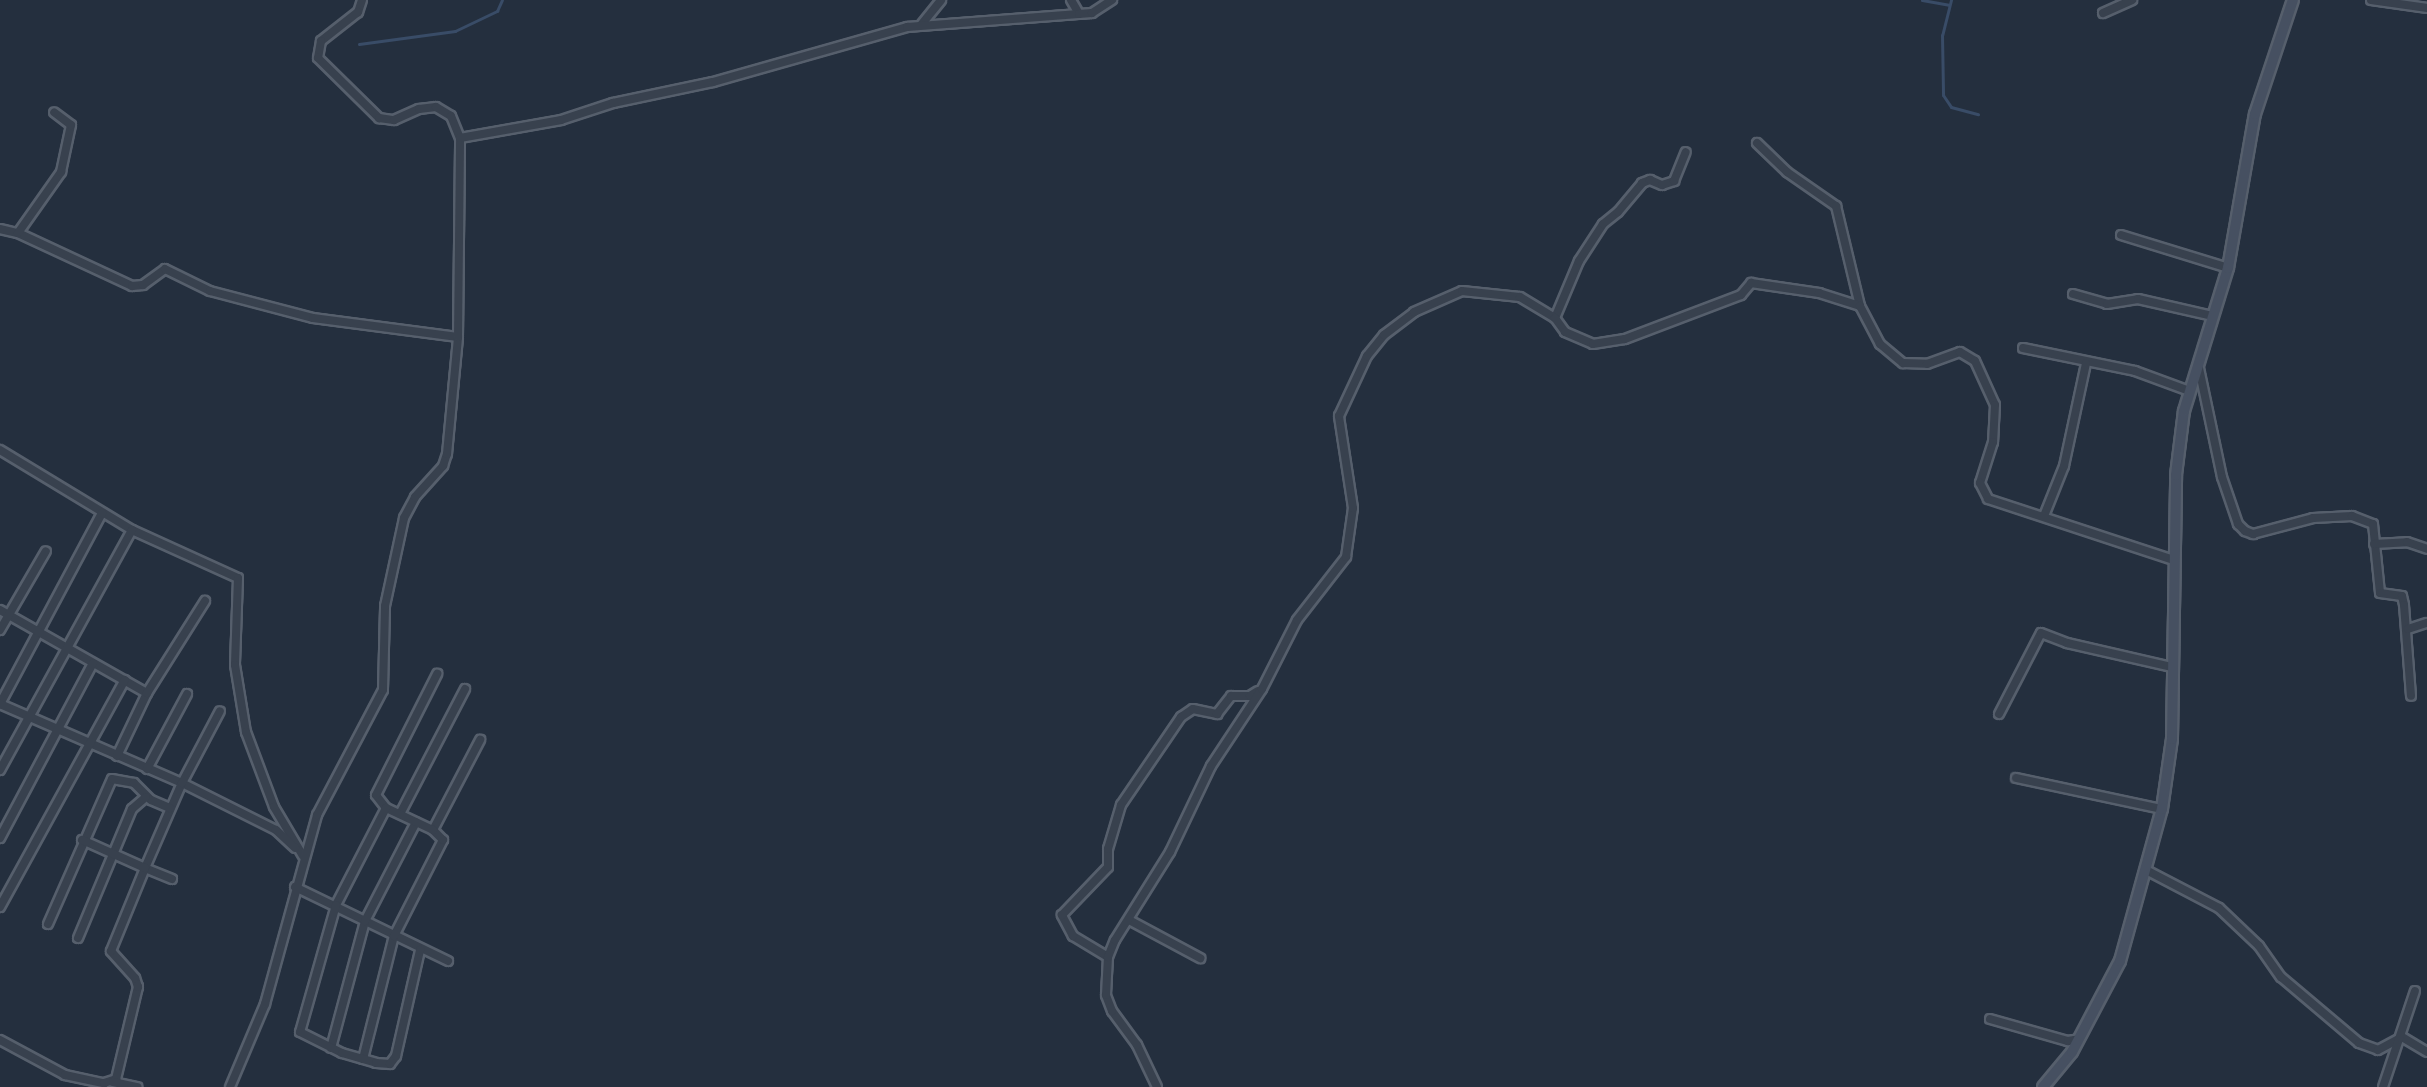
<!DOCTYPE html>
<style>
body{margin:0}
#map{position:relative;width:2427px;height:1087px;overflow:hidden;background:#242f3e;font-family:Ubuntu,sans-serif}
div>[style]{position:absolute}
.stream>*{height:3px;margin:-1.5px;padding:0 1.5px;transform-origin:1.5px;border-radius:1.5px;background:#394c67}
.roads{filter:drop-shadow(2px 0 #565f6c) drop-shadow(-2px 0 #565f6c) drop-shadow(0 2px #565f6c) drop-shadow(0 -2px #565f6c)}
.minor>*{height:8px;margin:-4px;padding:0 4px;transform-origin:4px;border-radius:4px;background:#38414e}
.secondary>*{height:10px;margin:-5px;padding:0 5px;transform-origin:5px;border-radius:5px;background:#465061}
span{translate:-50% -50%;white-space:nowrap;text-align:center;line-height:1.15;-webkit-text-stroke:6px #1d2633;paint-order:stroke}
</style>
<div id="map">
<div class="stream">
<i style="left:1922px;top:0;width:27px;rotate:10deg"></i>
<i style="left:1951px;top:0;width:36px;rotate:104deg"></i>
<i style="left:1942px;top:35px;width:60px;rotate:89deg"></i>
<i style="left:1943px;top:95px;width:14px;rotate:56deg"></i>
<i style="left:1951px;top:107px;width:28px;rotate:15deg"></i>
<i style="left:359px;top:44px;width:97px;rotate:-7.7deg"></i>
<i style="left:455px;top:31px;width:47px;rotate:-25.5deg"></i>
<i style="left:497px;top:11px;width:12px;rotate:-66deg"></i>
</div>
<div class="roads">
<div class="minor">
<i style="left:362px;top:0;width:13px;rotate:108deg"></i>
<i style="left:358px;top:12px;width:47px;rotate:141.9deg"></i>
<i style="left:321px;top:41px;width:17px;rotate:100deg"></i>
<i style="left:318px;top:58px;width:86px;rotate:44.5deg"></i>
<i style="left:379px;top:118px;width:15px;rotate:8deg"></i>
<i style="left:394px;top:120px;width:27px;rotate:-24deg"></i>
<i style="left:419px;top:109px;width:17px;rotate:-7deg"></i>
<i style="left:436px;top:107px;width:17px;rotate:31deg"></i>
<i style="left:451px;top:116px;width:24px;rotate:68deg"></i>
<i style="left:1071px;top:0;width:16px;rotate:60deg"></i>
<i style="left:2371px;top:0;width:57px;rotate:8.1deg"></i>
<i style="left:2103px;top:13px;width:32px;rotate:-24deg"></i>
<i style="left:921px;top:25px;width:32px;rotate:-51deg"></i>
<i style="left:1757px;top:143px;width:42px;rotate:44deg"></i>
<i style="left:1787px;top:172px;width:60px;rotate:34.8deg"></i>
<i style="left:1836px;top:206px;width:103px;rotate:76.5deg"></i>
<i style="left:0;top:229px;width:18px;rotate:13deg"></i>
<i style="left:18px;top:233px;width:126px;rotate:24.9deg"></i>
<i style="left:132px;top:286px;width:11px;rotate:-5deg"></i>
<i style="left:143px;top:285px;width:27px;rotate:-36deg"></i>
<i style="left:165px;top:269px;width:50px;rotate:26.1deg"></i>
<i style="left:210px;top:291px;width:106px;rotate:14.7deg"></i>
<i style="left:313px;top:318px;width:146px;rotate:7.5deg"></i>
<i style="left:18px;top:233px;width:75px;rotate:-54.8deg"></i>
<i style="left:61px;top:172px;width:48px;rotate:-78deg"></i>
<i style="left:71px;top:125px;width:21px;rotate:-143deg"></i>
<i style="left:2121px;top:235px;width:112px;rotate:17.1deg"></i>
<i style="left:2073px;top:294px;width:35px;rotate:16deg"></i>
<i style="left:2107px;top:304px;width:31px;rotate:-9deg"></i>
<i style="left:2138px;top:299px;width:76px;rotate:12.9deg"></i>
<i style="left:1555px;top:318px;width:62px;rotate:-67.2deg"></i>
<i style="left:1579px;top:261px;width:44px;rotate:-57deg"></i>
<i style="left:1603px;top:224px;width:19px;rotate:-39deg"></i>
<i style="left:1618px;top:212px;width:38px;rotate:-50deg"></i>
<i style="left:1642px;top:183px;width:9px;rotate:-21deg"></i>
<i style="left:1650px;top:180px;width:13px;rotate:23deg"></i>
<i style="left:1662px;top:185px;width:13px;rotate:-18deg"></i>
<i style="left:1674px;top:181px;width:31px;rotate:-68deg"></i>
<i style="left:2023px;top:348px;width:114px;rotate:11.6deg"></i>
<i style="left:2135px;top:371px;width:58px;rotate:20.3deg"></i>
<i style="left:2199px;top:368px;width:111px;rotate:78.1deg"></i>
<i style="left:2222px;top:477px;width:50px;rotate:71.2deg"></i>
<i style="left:2238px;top:524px;width:10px;rotate:45deg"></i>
<i style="left:2245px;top:531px;width:9px;rotate:21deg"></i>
<i style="left:2253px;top:534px;width:62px;rotate:-14.9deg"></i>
<i style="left:2313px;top:518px;width:39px;rotate:-3deg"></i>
<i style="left:2352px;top:516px;width:22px;rotate:21deg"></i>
<i style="left:2373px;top:524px;width:69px;rotate:84.2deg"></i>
<i style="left:2380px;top:593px;width:22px;rotate:8deg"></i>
<i style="left:2402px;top:596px;width:9px;rotate:77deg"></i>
<i style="left:2404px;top:605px;width:91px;rotate:85.6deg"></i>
<i style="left:0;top:450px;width:154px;rotate:31.2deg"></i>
<i style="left:132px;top:530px;width:116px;rotate:24.4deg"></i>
<i style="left:238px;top:578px;width:87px;rotate:92deg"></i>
<i style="left:235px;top:665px;width:68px;rotate:80.7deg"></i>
<i style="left:246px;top:732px;width:80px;rotate:69.5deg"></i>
<i style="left:274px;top:807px;width:57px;rotate:59.4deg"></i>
<i style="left:102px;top:513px;width:217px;rotate:118.1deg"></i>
<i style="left:0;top:704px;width:198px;rotate:23.5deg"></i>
<i style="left:182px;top:783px;width:105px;rotate:26.6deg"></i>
<i style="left:276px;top:830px;width:26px;rotate:43deg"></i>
<i style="left:2044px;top:516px;width:54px;rotate:-68.2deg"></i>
<i style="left:2064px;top:466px;width:105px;rotate:-77.9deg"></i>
<i style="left:2374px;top:544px;width:33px;rotate:-3deg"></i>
<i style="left:2407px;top:542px;width:21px;rotate:19deg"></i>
<i style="left:0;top:610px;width:169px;rotate:29.5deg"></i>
<i style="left:2408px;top:629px;width:20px;rotate:-18deg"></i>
<i style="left:0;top:630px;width:91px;rotate:-59.8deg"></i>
<i style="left:1999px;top:714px;width:91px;rotate:-62.6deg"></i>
<i style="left:2041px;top:633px;width:28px;rotate:21deg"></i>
<i style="left:2067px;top:643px;width:108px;rotate:12.9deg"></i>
<i style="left:117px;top:756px;width:70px;rotate:-64.5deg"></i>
<i style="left:147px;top:693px;width:109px;rotate:-57.8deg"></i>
<i style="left:147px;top:769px;width:85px;rotate:-61.9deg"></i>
<i style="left:0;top:770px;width:274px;rotate:-61.2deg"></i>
<i style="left:2016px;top:778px;width:149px;rotate:12deg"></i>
<i style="left:386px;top:808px;width:16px;rotate:-128deg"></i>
<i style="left:376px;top:795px;width:136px;rotate:-63.2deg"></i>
<i style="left:400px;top:814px;width:141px;rotate:-62.5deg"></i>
<i style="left:433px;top:830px;width:102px;rotate:-62.4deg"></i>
<i style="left:0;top:838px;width:198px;rotate:-62deg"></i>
<i style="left:2146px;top:870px;width:82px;rotate:27.5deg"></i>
<i style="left:2219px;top:908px;width:55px;rotate:43.5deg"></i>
<i style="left:2259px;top:946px;width:38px;rotate:55deg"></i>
<i style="left:2281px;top:977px;width:102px;rotate:40.2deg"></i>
<i style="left:2359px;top:1043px;width:20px;rotate:20deg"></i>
<i style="left:2378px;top:1050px;width:27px;rotate:-28deg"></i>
<i style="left:172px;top:879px;width:29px;rotate:-158deg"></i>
<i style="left:145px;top:868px;width:93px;rotate:-66.5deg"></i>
<i style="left:182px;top:783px;width:81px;rotate:-62.2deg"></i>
<i style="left:295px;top:887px;width:170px;rotate:25.8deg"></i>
<i style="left:0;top:907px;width:259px;rotate:-61.2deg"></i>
<i style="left:1129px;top:920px;width:81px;rotate:28.2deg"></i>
<i style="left:48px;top:924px;width:158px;rotate:-66.2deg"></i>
<i style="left:112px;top:779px;width:22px;rotate:10deg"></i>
<i style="left:134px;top:783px;width:24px;rotate:45deg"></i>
<i style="left:151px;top:800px;width:21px;rotate:23deg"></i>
<i style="left:78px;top:938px;width:140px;rotate:-67.3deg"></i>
<i style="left:132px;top:809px;width:18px;rotate:-41deg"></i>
<i style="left:1108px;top:957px;width:41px;rotate:-149deg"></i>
<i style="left:1073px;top:936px;width:24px;rotate:-118deg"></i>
<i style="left:1062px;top:915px;width:66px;rotate:-46.2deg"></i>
<i style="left:1108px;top:867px;width:18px;rotate:-90deg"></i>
<i style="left:1108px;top:849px;width:46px;rotate:-73.5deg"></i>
<i style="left:1121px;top:805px;width:107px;rotate:-55.7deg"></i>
<i style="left:1181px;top:717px;width:14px;rotate:-34deg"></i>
<i style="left:1193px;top:709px;width:25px;rotate:12deg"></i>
<i style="left:1217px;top:714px;width:23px;rotate:-52deg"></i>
<i style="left:1231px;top:696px;width:19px"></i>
<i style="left:1250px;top:696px;width:9px;rotate:-32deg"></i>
<i style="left:1990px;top:1019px;width:81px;rotate:15.8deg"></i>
<i style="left:2068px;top:1041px;width:11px;rotate:-10deg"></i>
<i style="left:2402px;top:1037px;width:29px;rotate:31deg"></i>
<i style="left:0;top:1040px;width:74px;rotate:28.3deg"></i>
<i style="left:65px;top:1075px;width:40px;rotate:12deg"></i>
<i style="left:104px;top:1083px;width:13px;rotate:-18deg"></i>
<i style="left:116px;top:1079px;width:95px;rotate:-76.6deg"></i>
<i style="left:138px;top:987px;width:9px;rotate:-108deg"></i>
<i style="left:135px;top:978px;width:36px;rotate:-132deg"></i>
<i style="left:111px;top:951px;width:90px;rotate:-67.7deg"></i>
<i style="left:145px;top:868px;width:69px;rotate:-156deg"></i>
<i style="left:331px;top:1048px;width:131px;rotate:-75deg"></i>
<i style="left:365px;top:921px;width:111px;rotate:-62.7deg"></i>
<i style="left:363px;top:1059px;width:127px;rotate:-75.9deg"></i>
<i style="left:394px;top:936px;width:108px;rotate:-63deg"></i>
<i style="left:443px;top:840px;width:14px;rotate:-135deg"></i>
<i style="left:433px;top:830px;width:52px;rotate:-154.9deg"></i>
<i style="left:386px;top:808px;width:109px;rotate:117.3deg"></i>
<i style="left:336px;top:905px;width:132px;rotate:105.8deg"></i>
<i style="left:300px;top:1032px;width:47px;rotate:26.6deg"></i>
<i style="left:342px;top:1053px;width:35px;rotate:16deg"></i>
<i style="left:376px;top:1063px;width:14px;rotate:4deg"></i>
<i style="left:390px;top:1064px;width:10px;rotate:-53deg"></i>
<i style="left:396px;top:1056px;width:109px;rotate:-77.2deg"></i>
<i style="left:113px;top:1082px;width:25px;rotate:12deg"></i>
<i style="left:230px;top:1087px;width:90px;rotate:-67.1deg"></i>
<i style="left:265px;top:1004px;width:196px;rotate:-74.6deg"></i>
<i style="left:317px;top:815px;width:141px;rotate:-62.2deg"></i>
<i style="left:383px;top:690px;width:84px;rotate:-88.6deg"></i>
<i style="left:385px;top:606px;width:90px;rotate:-77.8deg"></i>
<i style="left:404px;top:518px;width:24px;rotate:-62deg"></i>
<i style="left:415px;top:497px;width:42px;rotate:-47.9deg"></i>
<i style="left:443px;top:466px;width:13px;rotate:-72deg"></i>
<i style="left:447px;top:454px;width:118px;rotate:-84.6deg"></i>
<i style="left:458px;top:337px;width:199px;rotate:-89.4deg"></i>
<i style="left:460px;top:138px;width:103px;rotate:-10.1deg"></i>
<i style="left:561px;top:120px;width:55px;rotate:-18.1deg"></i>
<i style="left:613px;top:103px;width:102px;rotate:-11.9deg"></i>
<i style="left:713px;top:82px;width:202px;rotate:-15.8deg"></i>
<i style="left:907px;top:27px;width:172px;rotate:-4.3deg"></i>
<i style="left:1079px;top:14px;width:13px;rotate:-4deg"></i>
<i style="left:1092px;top:13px;width:24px;rotate:-33deg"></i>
<i style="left:1157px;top:1087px;width:47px;rotate:-115.5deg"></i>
<i style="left:1137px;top:1045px;width:42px;rotate:-126.3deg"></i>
<i style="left:1112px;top:1011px;width:17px;rotate:-111deg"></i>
<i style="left:1106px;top:995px;width:38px;rotate:-87deg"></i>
<i style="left:1108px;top:957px;width:18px;rotate:-68deg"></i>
<i style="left:1115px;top:940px;width:104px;rotate:-58deg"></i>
<i style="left:1170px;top:852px;width:95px;rotate:-64.5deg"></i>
<i style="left:1211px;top:766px;width:92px;rotate:-56.5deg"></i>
<i style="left:1262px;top:689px;width:77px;rotate:-63.1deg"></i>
<i style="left:1297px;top:620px;width:80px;rotate:-52.1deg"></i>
<i style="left:1346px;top:557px;width:49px;rotate:-81.9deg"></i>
<i style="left:1353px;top:508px;width:93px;rotate:-98.7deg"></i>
<i style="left:1339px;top:416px;width:66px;rotate:-65deg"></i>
<i style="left:1367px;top:356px;width:27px;rotate:-51deg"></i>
<i style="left:1384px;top:335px;width:38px;rotate:-37deg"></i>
<i style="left:1414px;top:312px;width:52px;rotate:-23.6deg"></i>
<i style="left:1462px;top:291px;width:58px;rotate:5.9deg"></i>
<i style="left:1520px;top:297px;width:41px;rotate:31deg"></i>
<i style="left:1555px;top:318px;width:17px;rotate:54deg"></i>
<i style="left:1565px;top:332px;width:30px;rotate:23deg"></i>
<i style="left:1593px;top:344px;width:32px;rotate:-9deg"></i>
<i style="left:1625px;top:339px;width:124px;rotate:-20.8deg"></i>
<i style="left:1741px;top:295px;width:16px;rotate:-50deg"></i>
<i style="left:1751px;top:283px;width:69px;rotate:8.4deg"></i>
<i style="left:1819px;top:293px;width:43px;rotate:17.6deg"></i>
<i style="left:1860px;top:306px;width:43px;rotate:62.2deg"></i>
<i style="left:1880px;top:344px;width:30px;rotate:40deg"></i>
<i style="left:1903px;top:363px;width:24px;rotate:2deg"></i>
<i style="left:1927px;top:364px;width:35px;rotate:-20deg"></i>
<i style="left:1960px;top:352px;width:17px;rotate:31deg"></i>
<i style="left:1975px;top:361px;width:48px;rotate:65.6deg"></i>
<i style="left:1995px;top:405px;width:37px;rotate:93deg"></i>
<i style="left:1993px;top:442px;width:43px;rotate:107.6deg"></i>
<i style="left:1980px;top:483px;width:18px;rotate:63deg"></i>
<i style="left:1988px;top:499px;width:195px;rotate:18.2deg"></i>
<i style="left:2383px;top:1087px;width:101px;rotate:-71.6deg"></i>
</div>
<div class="secondary">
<i style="left:2043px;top:1087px;width:45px;rotate:-50.4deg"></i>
<i style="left:2072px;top:1052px;width:103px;rotate:-62.2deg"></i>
<i style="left:2120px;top:961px;width:158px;rotate:-74.6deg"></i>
<i style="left:2162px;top:809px;width:71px;rotate:-81.9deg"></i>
<i style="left:2172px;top:739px;width:264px;rotate:-89.1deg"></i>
<i style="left:2176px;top:475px;width:64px;rotate:-82.9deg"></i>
<i style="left:2184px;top:411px;width:150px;rotate:-72.9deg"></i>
<i style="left:2228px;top:268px;width:156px;rotate:-80.1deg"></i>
<i style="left:2255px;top:114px;width:120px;rotate:-71.6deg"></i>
</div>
</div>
</div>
